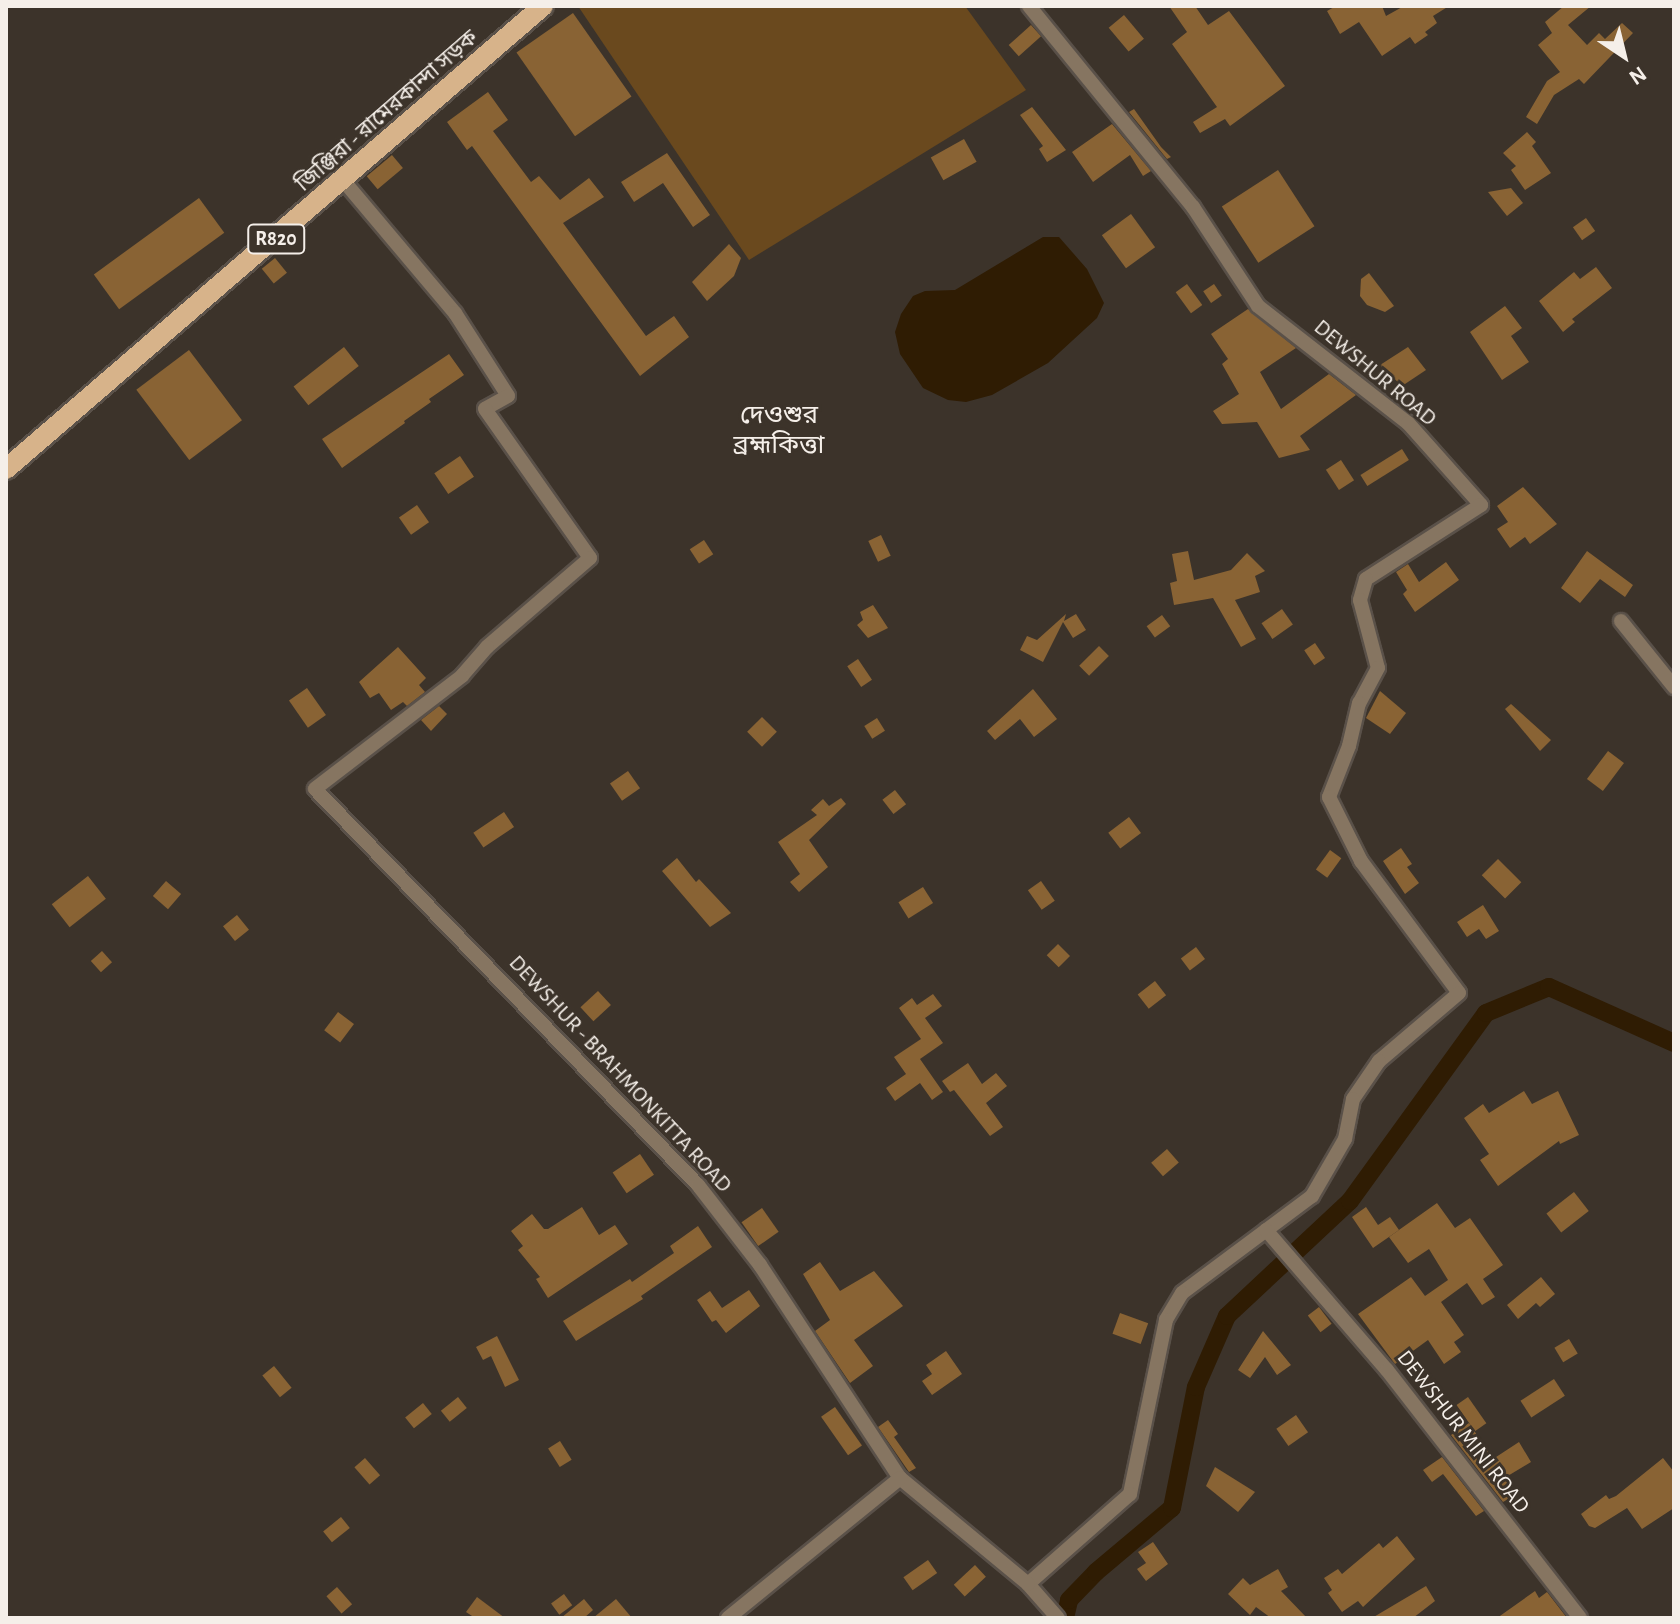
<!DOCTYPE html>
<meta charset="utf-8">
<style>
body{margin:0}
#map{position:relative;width:1680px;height:1624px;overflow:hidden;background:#3c332a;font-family:"Alegreya Sans","Noto Sans Bengali",sans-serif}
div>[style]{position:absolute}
.green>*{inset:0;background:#6a491e}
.water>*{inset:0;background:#2f1c03}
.canal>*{height:18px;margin:-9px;padding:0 9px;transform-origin:9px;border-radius:9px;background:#2f1c03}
.building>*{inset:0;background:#896334;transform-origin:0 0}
.roads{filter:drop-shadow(2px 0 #5a5149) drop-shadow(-2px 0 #5a5149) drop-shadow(0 2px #5a5149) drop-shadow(0 -2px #5a5149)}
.minor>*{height:14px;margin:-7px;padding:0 7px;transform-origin:7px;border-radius:7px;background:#867561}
.primary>*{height:20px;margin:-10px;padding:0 10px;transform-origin:10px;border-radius:10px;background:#d7b38a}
span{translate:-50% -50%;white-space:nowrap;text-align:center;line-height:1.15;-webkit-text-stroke:6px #3c332a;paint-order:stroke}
.shield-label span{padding:2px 6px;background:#3c332a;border:2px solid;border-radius:6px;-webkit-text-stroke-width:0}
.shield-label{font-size:20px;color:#f5efe9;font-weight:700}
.street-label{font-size:22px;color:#f5efe9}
.quarter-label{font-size:26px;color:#f5efe9}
.frame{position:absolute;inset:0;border:8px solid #f5efe9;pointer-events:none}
.north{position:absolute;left:1584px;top:16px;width:80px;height:80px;-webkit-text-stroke:6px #3c332a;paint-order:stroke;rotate:145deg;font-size:22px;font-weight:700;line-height:32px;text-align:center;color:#f5efe9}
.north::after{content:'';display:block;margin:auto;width:28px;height:36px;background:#f5efe9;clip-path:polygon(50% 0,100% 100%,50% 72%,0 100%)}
</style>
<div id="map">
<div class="green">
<i style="clip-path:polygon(578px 6px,965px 6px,1026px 90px,749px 260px)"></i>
</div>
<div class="water">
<i style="clip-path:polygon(1043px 237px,1059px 237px,1087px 269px,1104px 303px,1097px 318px,1048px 363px,992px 395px,966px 402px,948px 400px,923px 388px,900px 354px,895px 332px,901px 314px,913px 296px,925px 291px,955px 290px)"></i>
</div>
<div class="canal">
<i style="left:1065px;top:1618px;width:18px;rotate:-77deg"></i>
<i style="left:1069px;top:1600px;width:39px;rotate:-46deg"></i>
<i style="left:1096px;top:1572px;width:99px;rotate:-40.1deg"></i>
<i style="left:1172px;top:1508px;width:123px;rotate:-78.8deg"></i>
<i style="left:1196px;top:1387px;width:77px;rotate:-66.4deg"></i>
<i style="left:1227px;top:1316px;width:168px;rotate:-43.1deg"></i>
<i style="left:1350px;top:1201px;width:232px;rotate:-54.1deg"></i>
<i style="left:1486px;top:1013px;width:68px;rotate:-22.4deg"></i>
<i style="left:1549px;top:987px;width:137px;rotate:24.1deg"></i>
</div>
<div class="building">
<i style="clip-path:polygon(1169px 6px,1195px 6px,1208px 25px,1229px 11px,1285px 86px,1230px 126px,1225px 119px,1200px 133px,1193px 122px,1217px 107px,1172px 44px,1187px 32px)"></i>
<i style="clip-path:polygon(1336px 6px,1382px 6px,1386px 16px,1404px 6px,1449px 6px,1433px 16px,1437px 23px,1425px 32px,1428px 35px,1415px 44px,1410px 37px,1382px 56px,1359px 22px,1340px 34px,1327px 11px)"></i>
<i style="clip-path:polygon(1564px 6px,1591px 6px,1568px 25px,1587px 45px,1599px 33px,1605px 39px,1622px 23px,1633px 33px,1584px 84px,1579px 79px,1554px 95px,1537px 124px,1526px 117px,1547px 81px,1560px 72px,1538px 45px,1552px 33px,1545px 22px)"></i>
<i style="left:573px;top:13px;width:102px;height:69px;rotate:55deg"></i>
<i style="left:1124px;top:15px;width:31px;height:20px;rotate:50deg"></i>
<i style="left:1031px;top:25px;width:15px;height:30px;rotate:48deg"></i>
<i style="clip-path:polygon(488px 92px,508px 120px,493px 131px,531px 182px,539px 176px,560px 200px,589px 178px,604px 197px,563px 223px,646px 336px,674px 316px,689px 337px,640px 376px,472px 146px,467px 150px,447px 122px)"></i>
<i style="clip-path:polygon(1032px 107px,1066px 150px,1047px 162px,1039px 149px,1043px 146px,1020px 115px)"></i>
<i style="clip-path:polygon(1134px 109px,1161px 147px,1171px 157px,1167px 159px,1129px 112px)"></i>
<i style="clip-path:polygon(1112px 124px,1151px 171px,1143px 176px,1130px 155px,1093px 182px,1072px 152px)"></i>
<i style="clip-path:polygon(1527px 132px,1536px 142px,1532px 146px,1551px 173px,1525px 190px,1511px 170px,1516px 166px,1503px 153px)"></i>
<i style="left:964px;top:139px;width:26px;height:38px;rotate:61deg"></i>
<i style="clip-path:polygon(667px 153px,710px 215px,693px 227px,663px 183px,634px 202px,621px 182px)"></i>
<i style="left:392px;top:155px;width:17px;height:33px;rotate:50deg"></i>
<i style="left:1278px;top:170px;width:67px;height:67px;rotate:57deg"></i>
<i style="clip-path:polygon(1511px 188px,1523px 203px,1507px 216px,1488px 192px)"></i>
<i style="left:199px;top:198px;width:43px;height:130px;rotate:54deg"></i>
<i style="left:1131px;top:214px;width:41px;height:36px;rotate:54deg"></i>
<i style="left:1586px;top:218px;width:16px;height:16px;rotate:55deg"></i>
<i style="clip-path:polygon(729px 244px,741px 258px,734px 276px,707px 301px,692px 282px)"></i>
<i style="left:275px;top:258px;width:19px;height:17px;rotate:51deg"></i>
<i style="clip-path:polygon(1596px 267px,1612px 288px,1572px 319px,1575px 322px,1563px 332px,1539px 301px,1574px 272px,1580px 279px)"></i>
<i style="clip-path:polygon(1369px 273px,1394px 306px,1385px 312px,1367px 305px,1360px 296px,1361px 279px)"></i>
<i style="left:1187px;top:284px;width:26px;height:14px;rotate:54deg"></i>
<i style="left:1214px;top:284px;width:14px;height:13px;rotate:56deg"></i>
<i style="clip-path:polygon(1505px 306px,1522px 328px,1511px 336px,1529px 362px,1502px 380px,1470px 332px)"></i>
<i style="clip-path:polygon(1248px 309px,1296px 348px,1260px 372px,1281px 409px,1329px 374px,1356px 395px,1300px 436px,1310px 450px,1279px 458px,1257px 422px,1222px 424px,1213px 411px,1239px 394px,1222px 364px,1228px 359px,1211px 334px)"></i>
<i style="left:344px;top:347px;width:24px;height:64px;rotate:52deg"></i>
<i style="clip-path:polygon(1408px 347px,1426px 370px,1402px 386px,1380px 365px)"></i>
<i style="left:189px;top:350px;width:88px;height:66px;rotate:53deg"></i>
<i style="clip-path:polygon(449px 354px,464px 375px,429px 399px,431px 402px,404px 421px,405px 423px,342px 468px,322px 439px)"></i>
<i style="left:1402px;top:449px;width:13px;height:49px;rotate:58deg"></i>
<i style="left:460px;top:456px;width:25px;height:31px;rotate:56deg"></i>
<i style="left:1341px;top:460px;width:24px;height:18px;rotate:57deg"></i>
<i style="clip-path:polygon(1523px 487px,1557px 524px,1530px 544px,1525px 537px,1510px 548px,1497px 529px,1508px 522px,1497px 506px)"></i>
<i style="left:417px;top:505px;width:21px;height:22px;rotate:55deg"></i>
<i style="left:881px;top:535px;width:23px;height:14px;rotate:65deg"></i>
<i style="left:704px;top:540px;width:17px;height:17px;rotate:57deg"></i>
<i style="clip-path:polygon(1188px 551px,1194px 580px,1231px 570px,1247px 553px,1265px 571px,1255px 576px,1260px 592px,1235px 600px,1256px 639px,1241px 647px,1213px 598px,1174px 605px,1170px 583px,1177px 581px,1172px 554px)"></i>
<i style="clip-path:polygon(1587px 551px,1633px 585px,1625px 597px,1600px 579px,1580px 603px,1561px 588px)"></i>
<i style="clip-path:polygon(1446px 562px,1459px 580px,1415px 612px,1403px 594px,1407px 590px,1396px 572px,1408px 564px,1419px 582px)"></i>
<i style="clip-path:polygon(873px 605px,888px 628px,868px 638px,857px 625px,863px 620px,860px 612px)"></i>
<i style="left:1282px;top:609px;width:19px;height:25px;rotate:55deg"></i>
<i style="clip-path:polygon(1066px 614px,1064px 621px,1076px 614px,1086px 630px,1073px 638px,1063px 622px,1043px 662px,1020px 650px,1027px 636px,1037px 640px)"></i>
<i style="left:1162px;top:615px;width:14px;height:19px;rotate:54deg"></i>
<i style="left:1315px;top:643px;width:18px;height:13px;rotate:56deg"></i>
<i style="left:1099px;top:646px;width:14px;height:28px;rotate:45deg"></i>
<i style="clip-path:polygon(398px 647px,426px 678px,419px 685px,425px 692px,407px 706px,403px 702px,391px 710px,379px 693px,370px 698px,359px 682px)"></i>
<i style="left:858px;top:659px;width:25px;height:13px;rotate:56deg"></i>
<i style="left:307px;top:688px;width:33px;height:22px;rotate:55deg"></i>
<i style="clip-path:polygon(1033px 689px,1057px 719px,1034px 737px,1020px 719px,995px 740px,987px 731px)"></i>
<i style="clip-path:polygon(1380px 691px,1406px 713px,1390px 734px,1366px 718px)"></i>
<i style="clip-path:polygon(1511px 704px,1551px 740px,1540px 751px,1505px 709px)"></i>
<i style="clip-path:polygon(439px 706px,447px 714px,431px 731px,421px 720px)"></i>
<i style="left:762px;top:717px;width:21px;height:21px;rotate:45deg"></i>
<i style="left:877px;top:718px;width:15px;height:15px;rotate:58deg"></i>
<i style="left:1608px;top:751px;width:20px;height:35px;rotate:37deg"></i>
<i style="left:628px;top:771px;width:21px;height:22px;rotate:55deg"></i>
<i style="left:895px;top:790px;width:18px;height:16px;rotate:52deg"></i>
<i style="clip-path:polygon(841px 798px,846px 804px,809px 840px,828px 867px,799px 892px,790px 882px,800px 874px,778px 842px,817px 815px,811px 810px,823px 799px,829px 806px)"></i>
<i style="left:504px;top:812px;width:18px;height:37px;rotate:56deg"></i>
<i style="left:1129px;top:817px;width:20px;height:26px;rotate:53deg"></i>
<i style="clip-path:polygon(1401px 848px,1412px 864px,1407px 867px,1419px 883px,1405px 894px,1383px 861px)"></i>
<i style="left:1330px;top:850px;width:14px;height:24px;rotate:36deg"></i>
<i style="clip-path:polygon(677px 858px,696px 882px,699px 879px,731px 913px,710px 927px,662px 871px)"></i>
<i style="left:1498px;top:859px;width:33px;height:23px;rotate:45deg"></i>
<i style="left:88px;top:876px;width:29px;height:46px;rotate:52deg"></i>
<i style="left:166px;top:881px;width:20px;height:20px;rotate:41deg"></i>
<i style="left:1041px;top:881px;width:24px;height:16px;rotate:55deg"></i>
<i style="left:923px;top:887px;width:19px;height:29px;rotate:58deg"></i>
<i style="clip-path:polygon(1483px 905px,1499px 931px,1486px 939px,1479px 929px,1467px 937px,1457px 922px)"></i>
<i style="left:237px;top:915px;width:19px;height:18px;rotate:51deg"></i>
<i style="left:1058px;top:944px;width:17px;height:16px;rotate:45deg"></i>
<i style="left:1196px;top:947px;width:15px;height:19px;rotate:53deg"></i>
<i style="left:102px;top:951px;width:15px;height:15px;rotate:48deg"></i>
<i style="left:1155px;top:981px;width:18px;height:22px;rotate:52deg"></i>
<i style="left:598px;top:991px;width:19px;height:24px;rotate:47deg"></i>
<i style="clip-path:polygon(933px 994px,942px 1006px,925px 1018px,943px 1043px,920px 1059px,943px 1092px,932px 1100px,920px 1083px,895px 1101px,886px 1088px,906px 1074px,894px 1057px,921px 1039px,899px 1008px,912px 998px,917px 1005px)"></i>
<i style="left:338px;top:1012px;width:20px;height:23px;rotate:37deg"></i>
<i style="clip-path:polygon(968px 1063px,982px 1084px,996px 1073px,1007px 1086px,986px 1103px,1003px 1127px,990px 1136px,954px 1090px,950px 1092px,942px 1081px)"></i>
<i style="clip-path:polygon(1524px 1091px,1532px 1104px,1558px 1091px,1579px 1135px,1560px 1144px,1559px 1141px,1498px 1186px,1480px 1160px,1489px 1154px,1464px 1118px,1483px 1104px,1489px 1113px)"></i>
<i style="left:1167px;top:1149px;width:18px;height:21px;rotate:49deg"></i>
<i style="left:640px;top:1154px;width:25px;height:33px;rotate:56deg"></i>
<i style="left:1574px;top:1192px;width:24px;height:35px;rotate:52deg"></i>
<i style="clip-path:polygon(1437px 1203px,1455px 1228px,1470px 1218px,1503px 1265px,1483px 1279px,1495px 1297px,1482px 1305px,1467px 1283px,1441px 1302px,1464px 1335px,1454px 1342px,1461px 1352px,1444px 1364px,1428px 1340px,1395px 1364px,1358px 1314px,1411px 1277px,1425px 1296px,1448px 1280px,1429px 1249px,1408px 1263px,1389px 1237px)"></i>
<i style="clip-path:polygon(582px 1207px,599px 1235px,615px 1225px,628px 1244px,548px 1298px,536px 1279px,540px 1277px,518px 1250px,523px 1246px,511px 1231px,532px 1214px,544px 1229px,548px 1229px)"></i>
<i style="clip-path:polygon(1366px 1207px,1378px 1225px,1390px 1217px,1399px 1230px,1373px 1248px,1352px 1217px)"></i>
<i style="left:762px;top:1208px;width:29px;height:25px;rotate:55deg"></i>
<i style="clip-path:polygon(698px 1226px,712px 1247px,641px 1296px,643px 1299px,576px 1341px,563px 1321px,630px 1279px,632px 1282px,674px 1253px,670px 1246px)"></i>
<i style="clip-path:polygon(820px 1262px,840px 1291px,874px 1271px,903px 1306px,854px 1340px,873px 1366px,850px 1383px,815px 1331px,830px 1320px,803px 1274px)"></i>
<i style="clip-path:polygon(1541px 1277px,1555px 1294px,1540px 1307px,1536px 1303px,1518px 1319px,1507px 1305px)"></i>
<i style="clip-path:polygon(749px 1290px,760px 1306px,726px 1333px,716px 1320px,712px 1322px,697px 1300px,710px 1291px,722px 1308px)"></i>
<i style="left:1319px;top:1307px;width:21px;height:14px;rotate:53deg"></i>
<i style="left:1120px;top:1313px;width:30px;height:22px;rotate:20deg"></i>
<i style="clip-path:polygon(1263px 1331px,1291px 1365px,1277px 1375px,1265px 1357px,1250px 1378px,1238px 1370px)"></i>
<i style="clip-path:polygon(497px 1336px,519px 1380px,505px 1387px,491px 1356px,483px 1360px,476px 1347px)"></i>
<i style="left:1569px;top:1339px;width:17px;height:17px;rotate:59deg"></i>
<i style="clip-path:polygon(946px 1351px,962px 1374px,932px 1395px,922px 1381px,932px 1374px,926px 1365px)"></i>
<i style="left:274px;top:1366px;width:28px;height:15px;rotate:51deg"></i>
<i style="left:1554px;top:1379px;width:20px;height:40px;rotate:57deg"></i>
<i style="left:458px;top:1397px;width:14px;height:22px;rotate:51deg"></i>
<i style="left:1468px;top:1397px;width:32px;height:14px;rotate:55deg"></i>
<i style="left:423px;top:1403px;width:14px;height:23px;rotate:51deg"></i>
<i style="left:835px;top:1407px;width:47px;height:17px;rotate:55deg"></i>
<i style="left:1296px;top:1415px;width:21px;height:24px;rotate:55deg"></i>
<i style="clip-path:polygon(888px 1420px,898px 1434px,894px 1437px,916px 1468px,909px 1472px,878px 1427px)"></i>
<i style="clip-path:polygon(1469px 1423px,1493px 1459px,1519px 1442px,1531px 1462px,1506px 1477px,1517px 1494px,1503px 1502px,1451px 1435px)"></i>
<i style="left:560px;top:1441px;width:22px;height:14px;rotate:58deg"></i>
<i style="clip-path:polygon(1442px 1457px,1484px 1511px,1476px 1516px,1443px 1474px,1432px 1482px,1423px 1470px)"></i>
<i style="left:365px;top:1458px;width:23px;height:14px;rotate:49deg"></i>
<i style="clip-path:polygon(1663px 1458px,1674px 1472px,1674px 1508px,1642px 1529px,1627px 1508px,1595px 1528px,1589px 1526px,1581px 1514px,1606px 1495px,1609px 1499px,1616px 1496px)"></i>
<i style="clip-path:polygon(1215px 1467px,1255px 1492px,1238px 1512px,1206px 1486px)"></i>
<i style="left:341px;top:1517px;width:14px;height:23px;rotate:51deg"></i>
<i style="clip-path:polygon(1397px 1536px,1415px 1559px,1363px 1607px,1358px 1601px,1342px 1612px,1328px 1593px,1332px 1590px,1324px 1578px,1338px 1569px,1342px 1574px,1379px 1543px,1383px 1548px)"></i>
<i style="clip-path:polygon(1153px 1542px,1168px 1564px,1146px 1581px,1137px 1569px,1146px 1563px,1138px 1552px)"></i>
<i style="left:928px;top:1560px;width:16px;height:30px;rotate:55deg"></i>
<i style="left:975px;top:1565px;width:16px;height:29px;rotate:47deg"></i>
<i style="clip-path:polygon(1278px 1569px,1288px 1587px,1281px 1591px,1307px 1618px,1271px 1618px,1256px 1607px,1250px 1615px,1228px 1594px,1243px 1578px,1250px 1585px)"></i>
<i style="clip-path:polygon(1426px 1586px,1435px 1601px,1413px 1618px,1372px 1618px)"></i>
<i style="left:337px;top:1587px;width:23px;height:14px;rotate:49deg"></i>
<i style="clip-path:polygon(1535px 1591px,1539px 1598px,1547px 1592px,1567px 1618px,1497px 1618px)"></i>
<i style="left:564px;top:1594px;width:14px;height:16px;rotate:54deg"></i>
<i style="clip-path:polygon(477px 1597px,505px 1618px,475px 1618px,466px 1612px)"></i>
<i style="clip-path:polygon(584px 1599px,593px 1610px,584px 1618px,561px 1618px)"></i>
<i style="clip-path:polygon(616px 1599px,632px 1618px,593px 1618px)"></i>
</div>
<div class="roads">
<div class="minor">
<i style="left:1029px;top:6px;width:259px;rotate:50.8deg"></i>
<i style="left:1193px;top:207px;width:118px;rotate:56.7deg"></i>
<i style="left:1258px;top:306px;width:190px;rotate:38deg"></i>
<i style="left:1408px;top:423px;width:110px;rotate:48.3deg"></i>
<i style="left:1481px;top:505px;width:137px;rotate:147.2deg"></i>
<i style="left:1366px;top:579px;width:22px;rotate:106deg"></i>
<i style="left:1360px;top:600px;width:70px;rotate:75.2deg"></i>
<i style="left:1378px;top:668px;width:40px;rotate:118deg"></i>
<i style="left:1359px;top:703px;width:44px;rotate:103.1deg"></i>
<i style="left:1349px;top:746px;width:55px;rotate:111.4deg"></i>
<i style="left:1329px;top:797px;width:72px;rotate:63.4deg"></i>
<i style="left:1361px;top:861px;width:164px;rotate:53.4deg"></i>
<i style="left:1459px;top:993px;width:105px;rotate:139.6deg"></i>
<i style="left:1379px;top:1061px;width:46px;rotate:124.4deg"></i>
<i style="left:1353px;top:1099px;width:41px;rotate:101.3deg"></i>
<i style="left:1345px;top:1139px;width:66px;rotate:120.1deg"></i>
<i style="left:1312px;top:1196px;width:162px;rotate:143.3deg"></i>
<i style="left:1182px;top:1293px;width:31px;rotate:121deg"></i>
<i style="left:1166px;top:1320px;width:178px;rotate:101.7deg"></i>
<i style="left:1130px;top:1494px;width:136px;rotate:138.6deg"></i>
<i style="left:1028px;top:1584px;width:45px;rotate:48.6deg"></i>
<i style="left:343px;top:180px;width:174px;rotate:49.9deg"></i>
<i style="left:455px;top:313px;width:98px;rotate:57.4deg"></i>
<i style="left:508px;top:396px;width:26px;rotate:151deg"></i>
<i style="left:485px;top:409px;width:182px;rotate:54.8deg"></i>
<i style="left:590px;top:558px;width:136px;rotate:139.2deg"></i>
<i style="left:487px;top:647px;width:38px;rotate:131deg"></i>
<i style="left:462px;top:676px;width:185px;rotate:142.5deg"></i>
<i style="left:315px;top:789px;width:551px;rotate:45.96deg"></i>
<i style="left:698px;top:1185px;width:101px;rotate:52.2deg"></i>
<i style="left:760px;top:1265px;width:255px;rotate:56.7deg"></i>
<i style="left:900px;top:1478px;width:166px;rotate:39.6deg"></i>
<i style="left:1621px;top:621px;width:85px;rotate:51.2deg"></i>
<i style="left:1266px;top:1230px;width:185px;rotate:49.2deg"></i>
<i style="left:1387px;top:1370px;width:314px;rotate:52.1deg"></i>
<i style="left:728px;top:1618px;width:222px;rotate:-39.1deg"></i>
</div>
<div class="primary">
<i style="left:6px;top:469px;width:709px;rotate:-40.77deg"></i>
</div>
</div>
<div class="shield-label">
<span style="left:276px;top:239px">R820</span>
</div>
<div class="street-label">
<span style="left:387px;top:111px;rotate:-41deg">জিঞ্জিরা - রামেরকান্দা সড়ক</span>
<span style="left:1375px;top:373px;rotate:40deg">DEWSHUR ROAD</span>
<span style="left:620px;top:1074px;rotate:47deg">DEWSHUR - BRAHMONKITTA ROAD</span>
<span style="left:1463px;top:1432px;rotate:52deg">DEWSHUR MINI ROAD</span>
</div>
<div class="quarter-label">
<span style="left:779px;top:431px">দেওশুর<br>ব্রহ্মকিত্তা</span>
</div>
<div class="frame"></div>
<div class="north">N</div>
</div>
